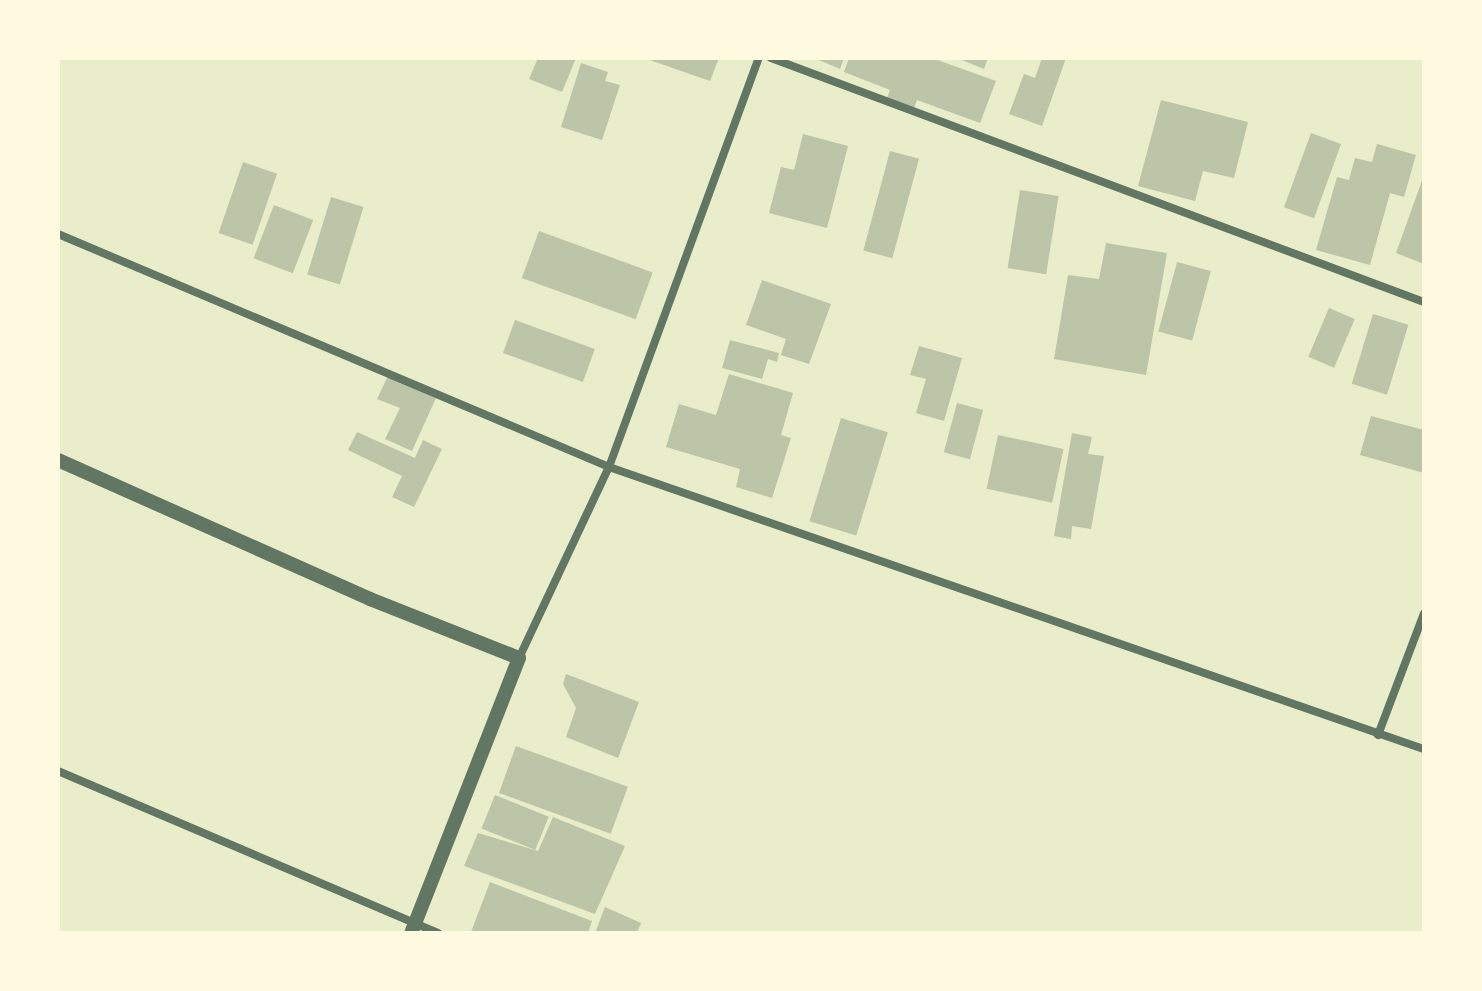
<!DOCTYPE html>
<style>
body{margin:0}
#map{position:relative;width:1482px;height:991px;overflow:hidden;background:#e9edc9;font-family:"IBM Plex Sans",sans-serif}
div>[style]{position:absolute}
.building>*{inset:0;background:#bcc5a7;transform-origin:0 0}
.minor>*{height:8px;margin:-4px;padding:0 4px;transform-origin:4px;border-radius:4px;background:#617663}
.tertiary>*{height:14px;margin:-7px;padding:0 7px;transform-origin:7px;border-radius:7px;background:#617663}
span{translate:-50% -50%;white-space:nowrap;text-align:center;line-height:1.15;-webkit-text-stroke:6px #fefae0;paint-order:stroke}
.frame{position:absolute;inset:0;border:60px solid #fefae0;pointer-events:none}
</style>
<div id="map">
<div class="building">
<i style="clip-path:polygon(538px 58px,576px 58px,562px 92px,529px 79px)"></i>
<i style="clip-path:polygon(644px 58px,719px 58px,710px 81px)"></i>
<i style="clip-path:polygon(814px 58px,844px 58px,840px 69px)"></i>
<i style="clip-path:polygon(849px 58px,932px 58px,996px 81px,980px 123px,917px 100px,914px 108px,887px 98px,890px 90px,844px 72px)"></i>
<i style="clip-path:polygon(957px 58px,988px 58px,984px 69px)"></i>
<i style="clip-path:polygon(1042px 58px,1066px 58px,1042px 126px,1009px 114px,1024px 74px,1035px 78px)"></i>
<i style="clip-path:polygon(581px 63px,608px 72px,605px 81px,620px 85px,602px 140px,561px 127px)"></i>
<i style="clip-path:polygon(1161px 100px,1248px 122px,1234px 178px,1203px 171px,1195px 201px,1138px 186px)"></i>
<i style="left:1311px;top:133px;width:32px;height:79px;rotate:20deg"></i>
<i style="clip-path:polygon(803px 134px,848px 146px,827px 228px,769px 213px,781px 167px,794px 170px)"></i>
<i style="clip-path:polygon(1377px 144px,1416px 155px,1404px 197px,1390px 193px,1370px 265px,1316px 250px,1337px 177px,1349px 180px,1355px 158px,1372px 162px)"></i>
<i style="left:890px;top:151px;width:30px;height:103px;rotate:15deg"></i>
<i style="left:243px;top:162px;width:36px;height:75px;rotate:19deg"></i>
<i style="clip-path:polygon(1424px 175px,1424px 264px,1396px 253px)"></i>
<i style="left:1020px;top:190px;width:39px;height:79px;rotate:9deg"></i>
<i style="left:331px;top:197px;width:34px;height:81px;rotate:17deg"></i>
<i style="left:274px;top:205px;width:42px;height:57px;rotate:21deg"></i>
<i style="left:539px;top:231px;width:121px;height:50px;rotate:20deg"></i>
<i style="clip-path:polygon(1106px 243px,1167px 253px,1146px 375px,1054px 359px,1068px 275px,1099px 279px)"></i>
<i style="left:1177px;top:262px;width:35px;height:72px;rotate:15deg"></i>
<i style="clip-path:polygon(762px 280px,831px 304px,809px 364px,781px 355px,786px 339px,746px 325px)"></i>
<i style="left:1329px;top:308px;width:28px;height:53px;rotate:23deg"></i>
<i style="left:1373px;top:314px;width:37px;height:73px;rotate:17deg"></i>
<i style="left:515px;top:320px;width:85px;height:35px;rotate:20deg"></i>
<i style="clip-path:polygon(730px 340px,779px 353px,777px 362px,768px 359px,762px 379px,722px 368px)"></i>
<i style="clip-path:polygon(919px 346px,962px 358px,944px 421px,916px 413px,926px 379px,910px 375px)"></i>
<i style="clip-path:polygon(729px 374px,793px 393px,781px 435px,791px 438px,772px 498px,736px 487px,740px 469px,666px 447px,679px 404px,716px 415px)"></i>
<i style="clip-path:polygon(388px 376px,436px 398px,412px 451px,385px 439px,400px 408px,377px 399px)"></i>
<i style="left:957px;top:403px;width:27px;height:51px;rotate:15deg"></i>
<i style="clip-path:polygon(1371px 416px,1424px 430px,1424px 473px,1360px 455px)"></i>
<i style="left:841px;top:418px;width:49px;height:108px;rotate:17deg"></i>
<i style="clip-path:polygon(357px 432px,415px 458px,423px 440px,442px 449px,414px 507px,392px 497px,402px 476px,348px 450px)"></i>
<i style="clip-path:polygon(1072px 433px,1092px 437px,1088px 454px,1104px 456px,1091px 529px,1072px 526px,1071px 539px,1054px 536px)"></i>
<i style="left:998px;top:435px;width:67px;height:55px;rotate:12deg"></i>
<i style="clip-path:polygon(566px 674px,639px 702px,618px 758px,566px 737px,576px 708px,563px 684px)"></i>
<i style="left:516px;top:746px;width:119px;height:50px;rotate:20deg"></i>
<i style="left:495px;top:795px;width:58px;height:36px;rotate:22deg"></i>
<i style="clip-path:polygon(553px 817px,625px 846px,595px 914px,464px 866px,478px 833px,538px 851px)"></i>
<i style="clip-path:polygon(490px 882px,592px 921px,588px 933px,471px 932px)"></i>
<i style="clip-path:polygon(605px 907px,641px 923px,637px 933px,595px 933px)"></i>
</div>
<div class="minor">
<i style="left:771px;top:58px;width:697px;rotate:20.49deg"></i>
<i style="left:58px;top:234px;width:598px;rotate:22.92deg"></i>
<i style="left:609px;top:467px;width:862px;rotate:19.09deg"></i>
<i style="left:519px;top:658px;width:211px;rotate:-64.8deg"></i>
<i style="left:609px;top:467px;width:436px;rotate:-69.9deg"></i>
<i style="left:1378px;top:735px;width:130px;rotate:-69.3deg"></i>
<i style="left:58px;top:771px;width:413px;rotate:23.1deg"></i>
</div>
<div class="tertiary">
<i style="left:58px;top:460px;width:342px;rotate:24deg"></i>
<i style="left:370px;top:599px;width:160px;rotate:21.6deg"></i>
<i style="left:519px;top:658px;width:295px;rotate:111.4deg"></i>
</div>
<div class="frame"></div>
</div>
